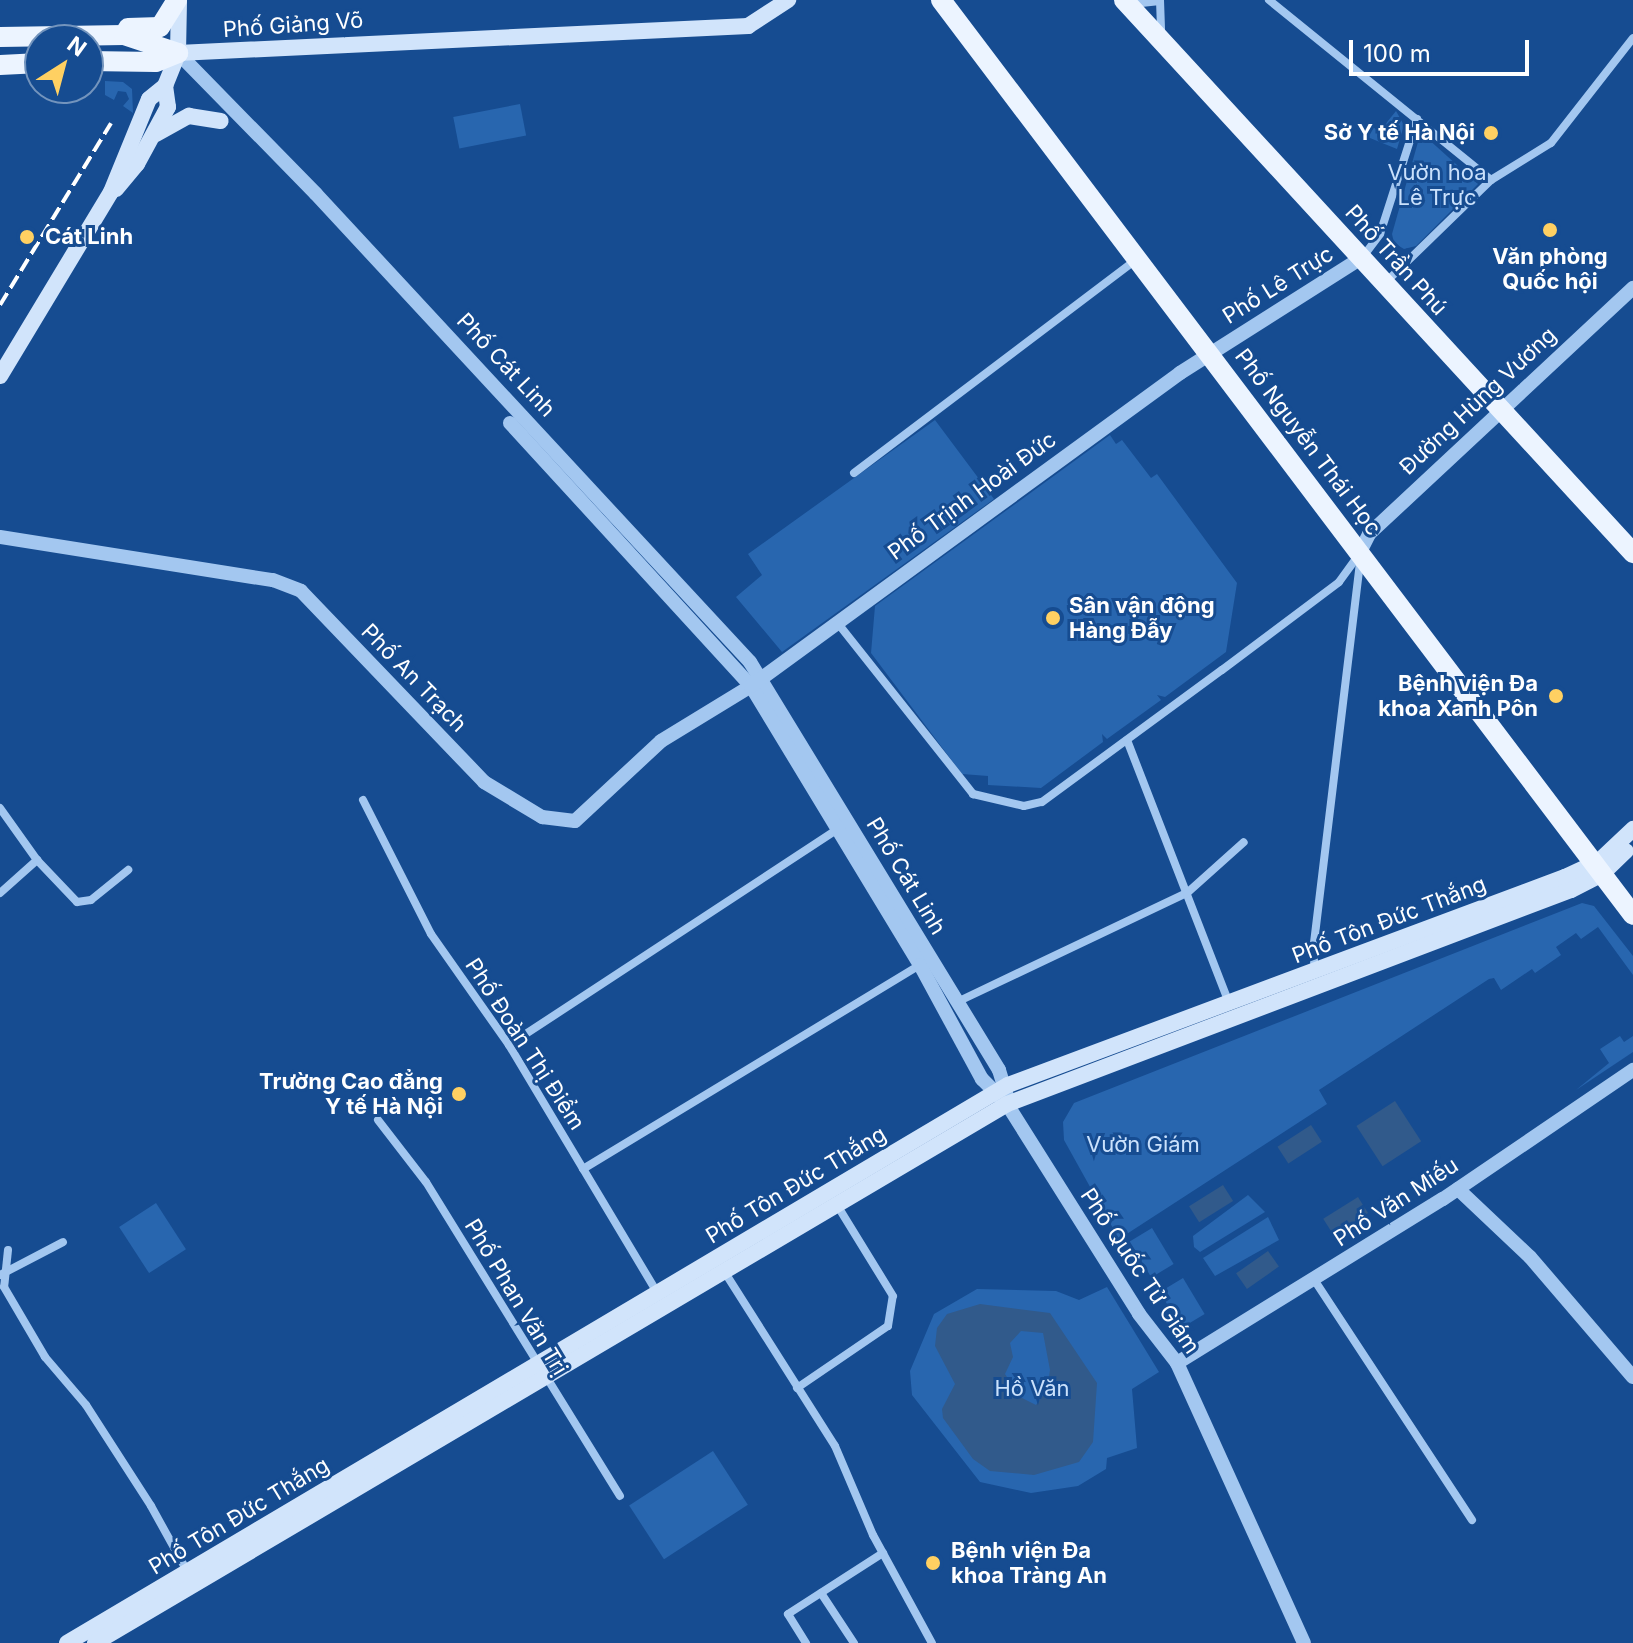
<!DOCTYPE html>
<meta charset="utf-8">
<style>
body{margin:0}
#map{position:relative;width:1633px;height:1643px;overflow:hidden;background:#164c91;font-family:Inter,sans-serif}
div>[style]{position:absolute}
.green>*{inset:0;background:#2866af;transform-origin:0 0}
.water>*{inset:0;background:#315a8b;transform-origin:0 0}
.minor>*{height:8px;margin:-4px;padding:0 4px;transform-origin:4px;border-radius:4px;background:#a3c7f0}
.tertiary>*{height:14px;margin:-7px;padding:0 7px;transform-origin:7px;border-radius:7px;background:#a3c7f0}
.secondary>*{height:16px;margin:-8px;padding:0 8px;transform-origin:8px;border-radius:8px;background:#d1e4fb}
.primary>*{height:20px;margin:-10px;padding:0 10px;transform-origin:10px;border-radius:10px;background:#ecf4ff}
.rail>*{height:4px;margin-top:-2px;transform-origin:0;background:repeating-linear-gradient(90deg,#fff 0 14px,transparent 0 20px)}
.dots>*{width:22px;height:22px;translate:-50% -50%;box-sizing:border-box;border:4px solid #164c91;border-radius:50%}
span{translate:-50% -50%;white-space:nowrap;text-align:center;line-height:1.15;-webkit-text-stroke:6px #164c91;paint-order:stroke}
.street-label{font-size:22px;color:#fff}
.poi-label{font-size:22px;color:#fff;font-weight:700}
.right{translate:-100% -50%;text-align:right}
.left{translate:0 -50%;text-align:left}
.park-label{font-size:22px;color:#cae1fc}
.north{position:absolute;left:24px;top:24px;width:80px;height:80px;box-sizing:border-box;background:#164c91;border:2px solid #7394bd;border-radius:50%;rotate:36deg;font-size:22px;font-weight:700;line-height:32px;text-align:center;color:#fff}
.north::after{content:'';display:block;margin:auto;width:28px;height:36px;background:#ffd062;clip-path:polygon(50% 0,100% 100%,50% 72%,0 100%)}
.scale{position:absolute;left:1349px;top:40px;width:180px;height:36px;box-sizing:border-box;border:4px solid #fff;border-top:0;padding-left:10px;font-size:24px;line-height:28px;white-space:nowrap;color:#fff;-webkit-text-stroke:6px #164c91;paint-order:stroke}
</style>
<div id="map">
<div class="green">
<i style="clip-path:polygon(105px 81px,123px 82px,132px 89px,133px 113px,123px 106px,129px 99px,126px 92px,118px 91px,114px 100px,105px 95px)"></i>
<i style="left:520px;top:104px;width:32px;height:68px;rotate:79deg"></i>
<i style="clip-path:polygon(1396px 111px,1404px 125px,1397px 149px,1365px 136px,1373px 127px,1379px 132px)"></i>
<i style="clip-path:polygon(1426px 137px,1478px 184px,1416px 246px,1404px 249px,1394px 243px,1392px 234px,1418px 142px)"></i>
<i style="clip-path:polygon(935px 420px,994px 499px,782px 652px,736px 597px,762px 575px,748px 554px)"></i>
<i style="clip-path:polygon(1110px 435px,1116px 444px,1122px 440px,1151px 478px,1157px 474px,1237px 583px,1226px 652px,1165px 697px,1157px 695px,1161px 700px,1107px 739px,1102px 734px,1103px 742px,1041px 788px,988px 785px,988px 776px,962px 774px,871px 653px,875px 606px)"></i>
<i style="clip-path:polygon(1582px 903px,1594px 906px,1633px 956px,1633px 975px,1598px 927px,1581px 939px,1576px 933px,1556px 947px,1561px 955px,1535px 973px,1532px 969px,1501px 990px,1494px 978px,1489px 979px,1319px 1090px,1327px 1104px,1119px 1239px,1064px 1140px,1063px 1122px,1074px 1103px)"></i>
<i style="clip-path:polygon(1620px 1036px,1624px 1042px,1633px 1036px,1633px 1052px,1576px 1090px,1609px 1063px,1600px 1049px)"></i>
<i style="clip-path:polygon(1248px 1195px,1265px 1212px,1200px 1252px,1194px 1247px,1193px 1236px)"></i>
<i style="left:156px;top:1203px;width:55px;height:44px;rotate:57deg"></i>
<i style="clip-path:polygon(1268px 1217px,1279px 1240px,1215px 1276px,1203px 1258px)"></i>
<i style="left:1152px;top:1228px;width:42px;height:26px;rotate:59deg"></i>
<i style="left:1183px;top:1278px;width:42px;height:27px;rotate:59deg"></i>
<i style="clip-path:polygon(1107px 1287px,1159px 1372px,1132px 1389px,1137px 1448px,1107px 1458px,1106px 1469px,1078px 1486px,1031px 1493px,980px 1482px,912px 1395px,910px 1371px,934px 1314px,977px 1289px,1056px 1291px,1079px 1300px)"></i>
<i style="left:713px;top:1451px;width:64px;height:100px;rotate:57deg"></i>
</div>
<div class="water">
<i style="left:1395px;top:1101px;width:48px;height:46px;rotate:57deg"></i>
<i style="left:1311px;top:1125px;width:20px;height:40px;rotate:57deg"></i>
<i style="left:1223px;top:1185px;width:19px;height:40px;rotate:58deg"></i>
<i style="left:1358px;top:1197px;width:19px;height:41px;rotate:58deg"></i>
<i style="left:1268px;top:1251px;width:19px;height:39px;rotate:55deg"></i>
<i style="clip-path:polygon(evenodd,980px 1304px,1050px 1313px,1097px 1383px,1093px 1442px,1079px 1462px,1034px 1475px,990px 1471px,973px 1459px,943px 1418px,942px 1409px,955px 1384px,935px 1346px,937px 1328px,947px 1314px,980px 1304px,1021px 1331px,1043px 1333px,1050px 1370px,1047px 1390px,1036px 1405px,1020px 1397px,1005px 1374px,1013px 1357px,1010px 1343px,1021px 1331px)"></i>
</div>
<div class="minor">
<i style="left:1160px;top:0;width:35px;rotate:88deg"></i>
<i style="left:1269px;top:0;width:286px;rotate:39deg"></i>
<i style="left:1132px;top:4px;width:28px;rotate:-6deg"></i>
<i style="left:1362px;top:258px;width:30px;rotate:-53deg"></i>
<i style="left:1380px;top:234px;width:121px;rotate:-72.2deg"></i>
<i style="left:1385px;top:283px;width:148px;rotate:-44.2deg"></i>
<i style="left:1491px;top:180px;width:70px;rotate:-31.7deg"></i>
<i style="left:1551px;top:143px;width:133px;rotate:-52deg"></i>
<i style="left:854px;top:473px;width:355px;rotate:-37.1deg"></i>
<i style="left:836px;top:621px;width:221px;rotate:51.6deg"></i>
<i style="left:973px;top:794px;width:52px;rotate:13.2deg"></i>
<i style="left:1024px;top:806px;width:18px;rotate:-13deg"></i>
<i style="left:1042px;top:802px;width:223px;rotate:-36.3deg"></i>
<i style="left:1222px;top:670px;width:146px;rotate:-36.9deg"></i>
<i style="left:1339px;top:582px;width:32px;rotate:-54deg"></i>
<i style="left:1127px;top:740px;width:282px;rotate:68.8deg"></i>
<i style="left:363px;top:800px;width:150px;rotate:63.1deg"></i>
<i style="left:431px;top:934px;width:136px;rotate:54.9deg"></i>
<i style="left:509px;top:1045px;width:290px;rotate:59.1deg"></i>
<i style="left:0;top:808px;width:64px;rotate:54.6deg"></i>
<i style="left:37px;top:860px;width:58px;rotate:46.4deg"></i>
<i style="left:77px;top:902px;width:14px;rotate:-8deg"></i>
<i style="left:91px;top:900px;width:48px;rotate:-39deg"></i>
<i style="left:0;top:893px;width:50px;rotate:-41.7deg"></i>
<i style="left:1315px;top:972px;width:21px;rotate:-95deg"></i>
<i style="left:1313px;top:951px;width:394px;rotate:-83.1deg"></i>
<i style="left:957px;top:1002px;width:255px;rotate:-25.4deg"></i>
<i style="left:1187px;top:893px;width:76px;rotate:-41.8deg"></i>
<i style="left:509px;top:1045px;width:395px;rotate:-33.3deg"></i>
<i style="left:378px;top:1120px;width:78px;rotate:52.3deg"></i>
<i style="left:426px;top:1182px;width:369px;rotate:58.3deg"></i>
<i style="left:583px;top:1169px;width:395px;rotate:-31.2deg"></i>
<i style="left:8px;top:1250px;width:37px;rotate:96deg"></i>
<i style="left:4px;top:1287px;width:81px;rotate:59.6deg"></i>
<i style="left:45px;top:1357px;width:63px;rotate:49.5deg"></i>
<i style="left:86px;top:1405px;width:120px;rotate:57.2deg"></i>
<i style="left:151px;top:1506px;width:74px;rotate:61deg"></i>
<i style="left:724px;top:1271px;width:207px;rotate:57.6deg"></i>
<i style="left:835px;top:1446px;width:97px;rotate:66.9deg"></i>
<i style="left:873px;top:1535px;width:123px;rotate:61.4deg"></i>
<i style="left:0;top:1275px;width:71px;rotate:-27.6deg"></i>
<i style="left:1315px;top:1281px;width:286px;rotate:56.7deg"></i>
<i style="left:797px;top:1388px;width:110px;rotate:-34.3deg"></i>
<i style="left:888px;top:1326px;width:30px;rotate:-81deg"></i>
<i style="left:893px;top:1296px;width:107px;rotate:-121.6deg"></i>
<i style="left:821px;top:1593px;width:60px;rotate:56.6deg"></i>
<i style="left:806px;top:1643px;width:34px;rotate:-122deg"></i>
<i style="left:788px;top:1614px;width:113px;rotate:-32.7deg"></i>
</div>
<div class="tertiary">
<i style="left:178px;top:53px;width:197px;rotate:45.6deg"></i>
<i style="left:316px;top:194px;width:638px;rotate:47.16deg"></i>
<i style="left:750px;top:662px;width:478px;rotate:58.6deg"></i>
<i style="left:999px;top:1070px;width:27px;rotate:73deg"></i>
<i style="left:510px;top:423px;width:357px;rotate:47.5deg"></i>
<i style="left:751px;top:686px;width:326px;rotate:58.8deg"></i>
<i style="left:920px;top:965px;width:130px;rotate:61.5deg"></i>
<i style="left:982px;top:1079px;width:35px;rotate:45deg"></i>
<i style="left:1007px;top:1104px;width:248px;rotate:57.8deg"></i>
<i style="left:1139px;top:1314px;width:62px;rotate:52.2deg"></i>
<i style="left:1177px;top:1363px;width:307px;rotate:65.6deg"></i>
<i style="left:0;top:537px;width:276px;rotate:9deg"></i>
<i style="left:273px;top:580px;width:30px;rotate:21deg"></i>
<i style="left:301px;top:591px;width:265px;rotate:46.2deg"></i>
<i style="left:484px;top:782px;width:68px;rotate:31.1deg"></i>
<i style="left:542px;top:817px;width:33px;rotate:7deg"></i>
<i style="left:575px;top:821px;width:117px;rotate:-42.9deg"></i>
<i style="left:661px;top:741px;width:105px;rotate:-31.4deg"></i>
<i style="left:751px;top:686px;width:531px;rotate:-36.11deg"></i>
<i style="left:1180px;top:373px;width:214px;rotate:-32.4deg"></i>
<i style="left:1360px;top:552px;width:20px;rotate:-63deg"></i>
<i style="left:1369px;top:534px;width:361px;rotate:-43deg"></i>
<i style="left:1458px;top:1189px;width:99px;rotate:43.4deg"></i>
<i style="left:1530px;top:1257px;width:158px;rotate:49.4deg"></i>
<i style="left:1177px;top:1363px;width:312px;rotate:-31.7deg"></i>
<i style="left:1443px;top:1199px;width:230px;rotate:-34.2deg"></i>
</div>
<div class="secondary">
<i style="left:178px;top:53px;width:571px;rotate:-2.71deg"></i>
<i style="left:748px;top:26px;width:48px;rotate:-33deg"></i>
<i style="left:156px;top:134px;width:38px;rotate:-29deg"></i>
<i style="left:189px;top:116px;width:32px;rotate:9deg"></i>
<i style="left:116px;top:189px;width:33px;rotate:-50deg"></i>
<i style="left:137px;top:164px;width:65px;rotate:-61.5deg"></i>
<i style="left:168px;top:107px;width:21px;rotate:-98deg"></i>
<i style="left:165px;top:86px;width:35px;rotate:-68deg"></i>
<i style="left:178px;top:53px;width:53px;rotate:-88.9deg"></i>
<i style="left:0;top:376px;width:215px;rotate:-58.9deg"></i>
<i style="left:111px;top:192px;width:100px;rotate:-67.8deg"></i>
<i style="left:149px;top:99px;width:21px;rotate:-39deg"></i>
<i style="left:67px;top:1643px;width:1094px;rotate:-30.67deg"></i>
<i style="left:1008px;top:1085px;width:595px;rotate:-20.48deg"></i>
<i style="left:1565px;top:877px;width:38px;rotate:-25deg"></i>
<i style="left:1599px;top:861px;width:47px;rotate:-43.3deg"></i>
<i style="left:95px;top:1643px;width:1059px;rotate:-30.58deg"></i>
<i style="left:1007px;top:1104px;width:603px;rotate:-20.78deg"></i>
<i style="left:1571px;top:890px;width:35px;rotate:-27deg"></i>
<i style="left:1602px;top:874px;width:33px;rotate:-44deg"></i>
</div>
<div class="primary">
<i style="left:941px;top:0;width:1147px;rotate:52.9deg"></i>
<i style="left:1124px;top:0;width:752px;rotate:47.37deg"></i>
<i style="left:128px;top:28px;width:32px;rotate:-2deg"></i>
<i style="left:160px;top:27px;width:32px;rotate:-58deg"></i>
<i style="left:0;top:37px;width:124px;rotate:-0.9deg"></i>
<i style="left:124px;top:35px;width:57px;rotate:18.4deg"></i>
<i style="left:88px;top:61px;width:68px;rotate:0.8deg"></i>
<i style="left:156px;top:62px;width:24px;rotate:-22deg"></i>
<i style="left:0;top:65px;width:40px;rotate:-2.9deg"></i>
</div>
<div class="rail">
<i style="left:0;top:305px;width:213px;rotate:-58.6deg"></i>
</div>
<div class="dots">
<i style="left:1491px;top:133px;background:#ffd062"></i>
<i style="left:1550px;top:230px;background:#ffd062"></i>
<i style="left:27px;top:237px;background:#ffd062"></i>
<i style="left:1053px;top:618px;background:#ffd062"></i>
<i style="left:1556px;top:696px;background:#ffd062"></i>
<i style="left:459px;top:1094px;background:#ffd062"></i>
<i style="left:933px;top:1563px;background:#ffd062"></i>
</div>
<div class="street-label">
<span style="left:293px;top:25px;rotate:-4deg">Phố Giảng Võ</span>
<span style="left:1396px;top:260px;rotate:48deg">Phố Trần Phú</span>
<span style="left:1278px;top:285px;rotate:-32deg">Phố Lê Trực</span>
<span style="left:506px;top:365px;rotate:47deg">Phố Cát Linh</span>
<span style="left:1478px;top:401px;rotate:-43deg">Đường Hùng Vương</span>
<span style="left:1308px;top:442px;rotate:53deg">Phố Nguyễn Thái Học</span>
<span style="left:972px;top:496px;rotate:-36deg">Phố Trịnh Hoài Đức</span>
<span style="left:414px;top:678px;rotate:46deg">Phố An Trạch</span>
<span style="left:906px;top:876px;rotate:59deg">Phố Cát Linh</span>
<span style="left:1389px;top:920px;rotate:-21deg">Phố Tôn Đức Thắng</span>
<span style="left:525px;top:1044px;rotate:57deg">Phố Đoàn Thị Điểm</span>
<span style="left:796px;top:1185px;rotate:-31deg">Phố Tôn Đức Thắng</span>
<span style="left:1396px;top:1202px;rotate:-33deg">Phố Văn Miếu</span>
<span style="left:1140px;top:1271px;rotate:56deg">Phố Quốc Tử Giám</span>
<span style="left:516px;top:1297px;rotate:59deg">Phố Phan Văn Trị</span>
<span style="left:239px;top:1516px;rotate:-31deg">Phố Tôn Đức Thắng</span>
</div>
<div class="poi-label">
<span class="right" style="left:1475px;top:133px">Sở Y tế Hà Nội</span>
<span class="left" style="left:45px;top:237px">Cát Linh</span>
<span style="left:1550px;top:269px">Văn phòng<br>Quốc hội</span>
<span class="left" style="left:1069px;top:618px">Sân vận động<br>Hàng Đẫy</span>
<span class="right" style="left:1538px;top:696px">Bệnh viện Đa<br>khoa Xanh Pôn</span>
<span class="right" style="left:443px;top:1094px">Trường Cao đẳng<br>Y tế Hà Nội</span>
<span class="left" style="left:951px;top:1563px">Bệnh viện Đa<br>khoa Tràng An</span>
</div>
<div class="park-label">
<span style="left:1437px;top:185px">Vườn hoa<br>Lê Trực</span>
<span style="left:1143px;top:1145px">Vườn Giám</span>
<span style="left:1032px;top:1389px">Hồ Văn</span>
</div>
<div class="north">N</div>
<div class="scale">100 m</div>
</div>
